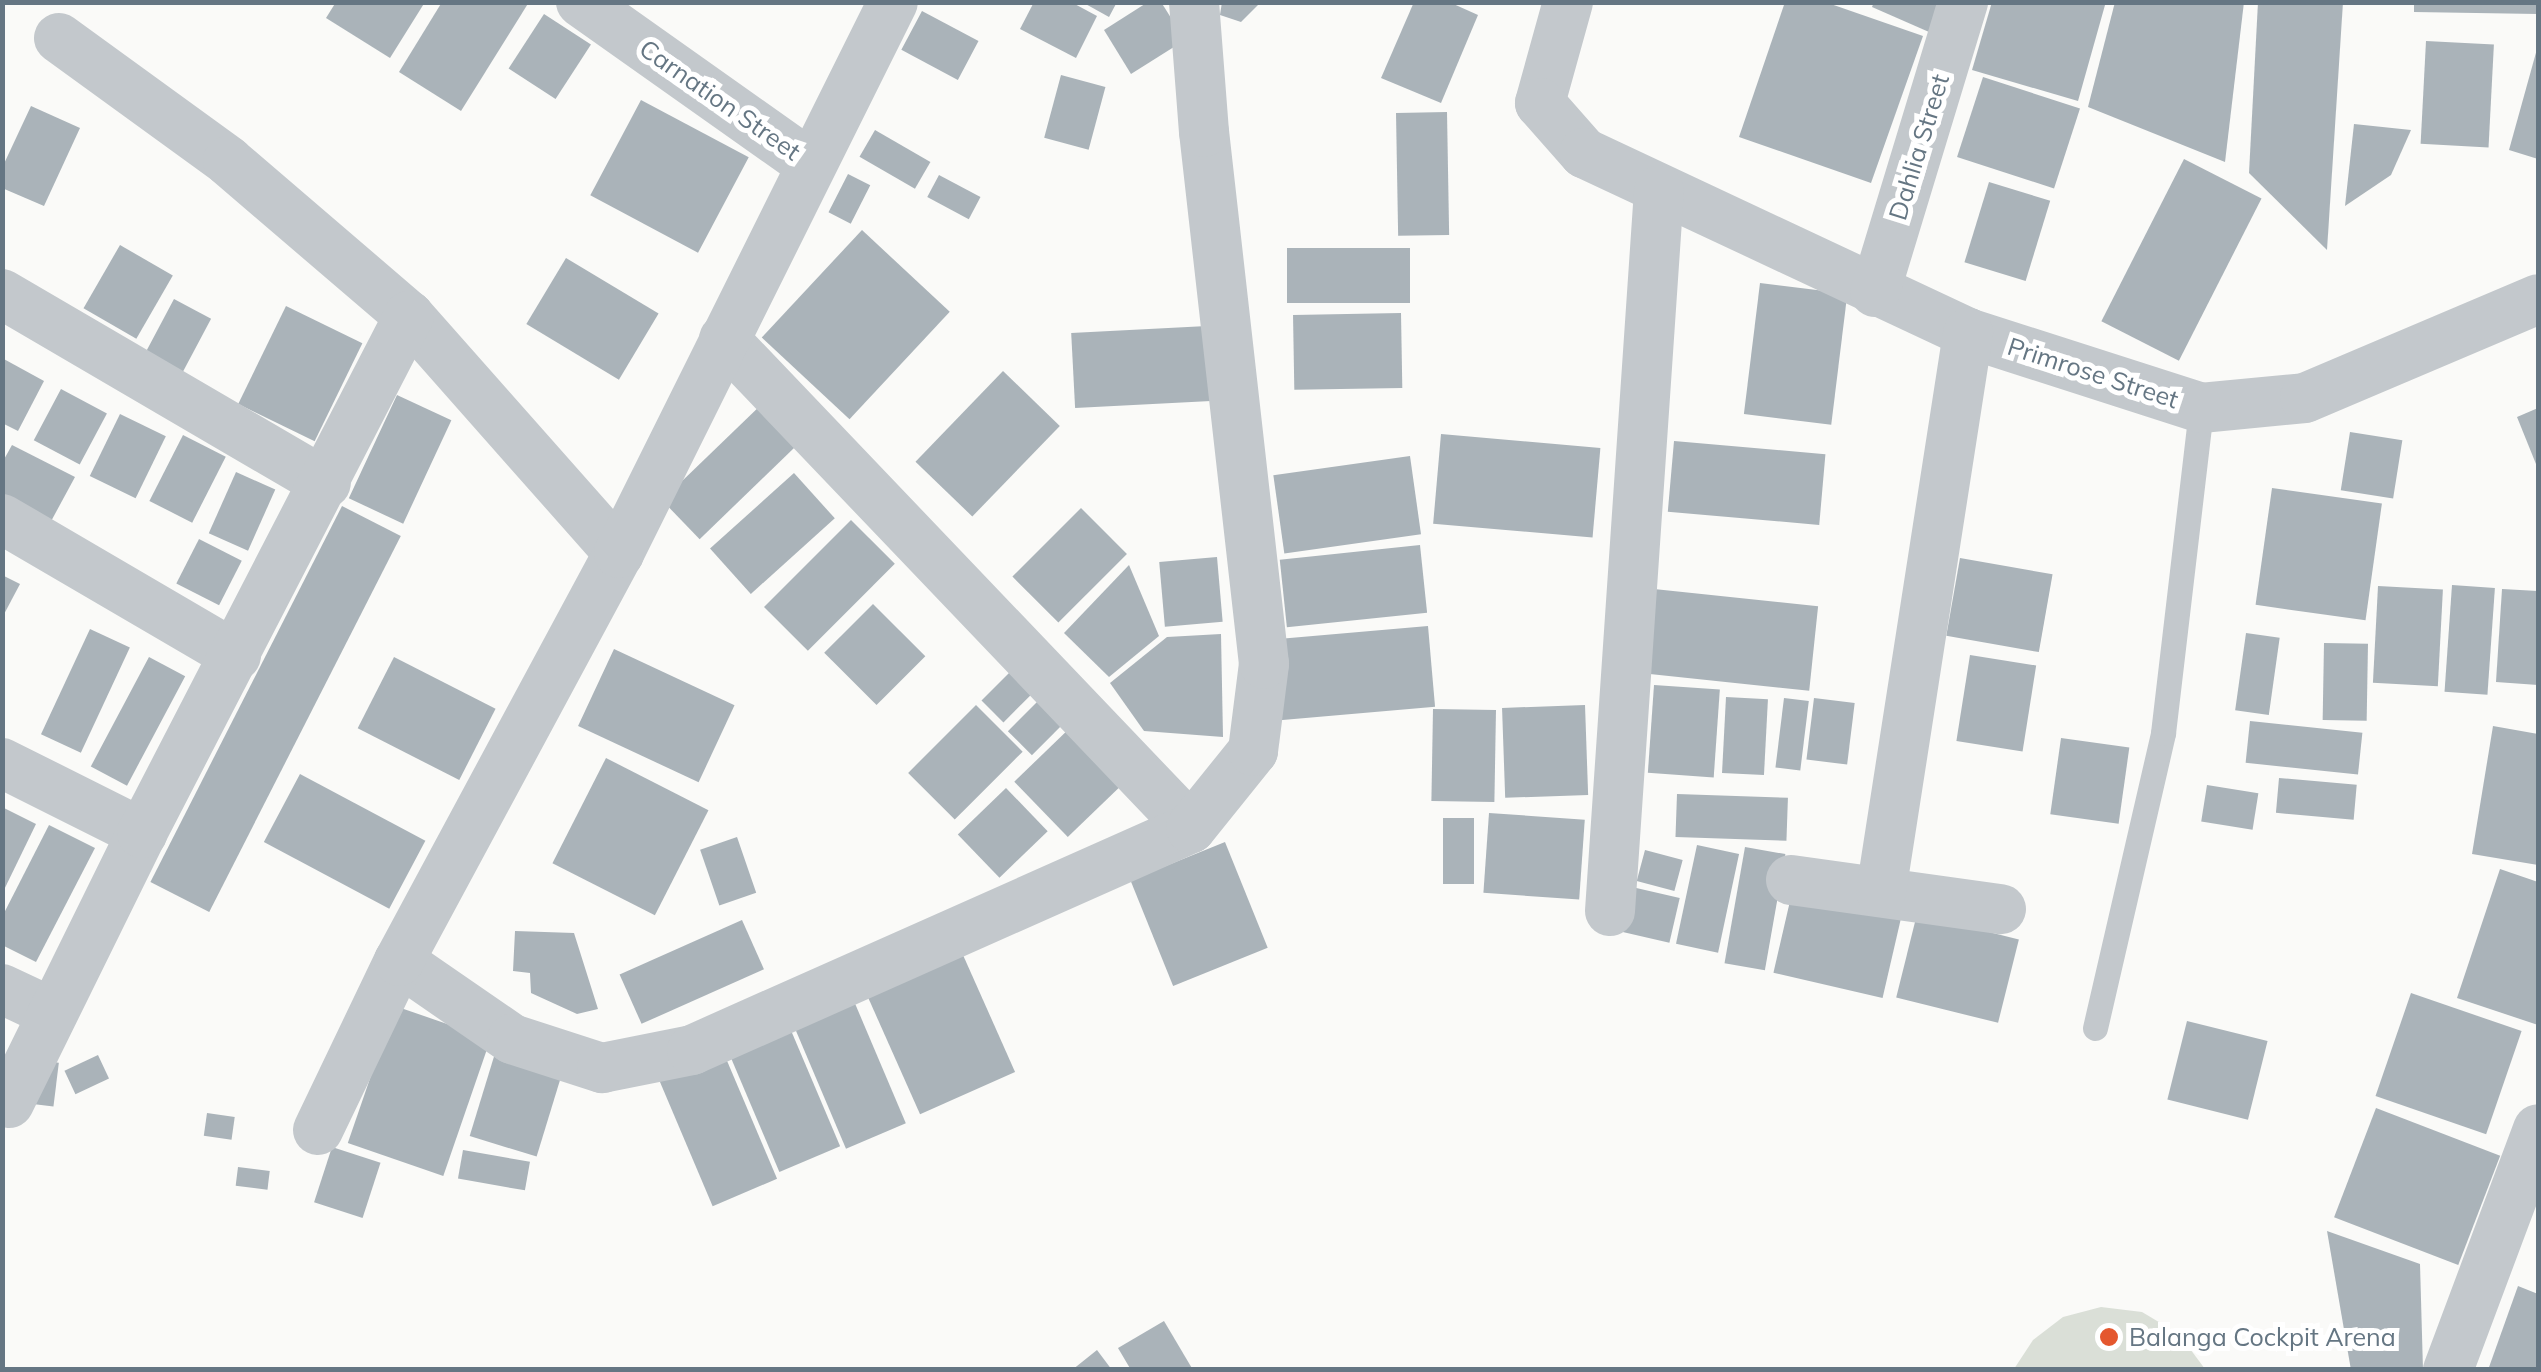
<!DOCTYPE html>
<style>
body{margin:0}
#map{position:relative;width:2541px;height:1372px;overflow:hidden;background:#fafaf8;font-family:Mulish,sans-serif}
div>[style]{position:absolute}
.green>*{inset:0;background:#dadfd7}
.building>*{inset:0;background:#aab3b9;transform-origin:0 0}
.lane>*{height:25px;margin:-12.5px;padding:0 12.5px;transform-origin:12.5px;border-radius:12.5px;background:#c3c8cc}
.street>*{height:50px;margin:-25px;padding:0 25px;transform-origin:25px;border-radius:25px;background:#c3c8cc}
.dots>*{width:28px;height:28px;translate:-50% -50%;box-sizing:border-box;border:5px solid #fff;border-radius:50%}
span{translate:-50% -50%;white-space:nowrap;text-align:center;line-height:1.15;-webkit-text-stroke:10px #fff;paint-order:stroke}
.street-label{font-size:25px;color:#657683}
.poi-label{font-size:25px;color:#657683}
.left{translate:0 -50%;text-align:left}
.frame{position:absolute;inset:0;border:5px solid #657683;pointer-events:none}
</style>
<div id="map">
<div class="green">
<i style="clip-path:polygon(2101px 1307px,2142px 1312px,2179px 1334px,2205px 1369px,2014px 1369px,2033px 1340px,2063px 1317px)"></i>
</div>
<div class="building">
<i style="clip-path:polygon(336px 2px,425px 2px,390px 58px,326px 18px)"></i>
<i style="clip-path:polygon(442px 2px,529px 2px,461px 111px,399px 72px)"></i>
<i style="clip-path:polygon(1034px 2px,1071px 2px,1097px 16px,1076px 58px,1020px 29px)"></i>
<i style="clip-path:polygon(1082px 2px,1117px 2px,1109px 17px)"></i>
<i style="clip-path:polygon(1148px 2px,1161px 2px,1185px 40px,1131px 74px,1104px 30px)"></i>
<i style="clip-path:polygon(1222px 2px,1261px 2px,1241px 22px,1220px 15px)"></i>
<i style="clip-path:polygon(1414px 2px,1449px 2px,1478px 15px,1441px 103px,1381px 78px)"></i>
<i style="clip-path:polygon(1785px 2px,1825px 2px,1923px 36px,1871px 183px,1739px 137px)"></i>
<i style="clip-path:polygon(1874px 2px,1942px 2px,1929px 32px,1872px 7px)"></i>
<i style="clip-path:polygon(1992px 2px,2105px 5px,2078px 101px,1972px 70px)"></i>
<i style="clip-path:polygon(2115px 2px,2244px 2px,2225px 162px,2088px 107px)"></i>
<i style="clip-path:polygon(2258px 2px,2343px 2px,2327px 250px,2249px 173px)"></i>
<i style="clip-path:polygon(2414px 2px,2538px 2px,2538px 14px,2414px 12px)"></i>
<i style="left:922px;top:11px;width:64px;height:44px;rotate:28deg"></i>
<i style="left:544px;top:14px;width:56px;height:65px;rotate:33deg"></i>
<i style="left:2426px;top:41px;width:68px;height:103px;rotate:3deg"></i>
<i style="clip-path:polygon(2537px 49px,2538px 49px,2538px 159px,2509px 150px)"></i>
<i style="left:1061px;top:75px;width:46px;height:65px;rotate:15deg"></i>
<i style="left:1983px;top:77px;width:102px;height:84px;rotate:18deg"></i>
<i style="left:641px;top:100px;width:122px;height:108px;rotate:28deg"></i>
<i style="clip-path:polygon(31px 106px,80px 128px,44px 206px,2px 188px,2px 168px)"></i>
<i style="left:1447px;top:112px;width:123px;height:51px;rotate:89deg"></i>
<i style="clip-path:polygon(2354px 124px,2411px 130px,2391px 175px,2345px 206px)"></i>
<i style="left:875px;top:130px;width:64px;height:31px;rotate:30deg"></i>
<i style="left:2184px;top:159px;width:87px;height:182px;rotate:27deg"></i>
<i style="left:848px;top:174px;width:25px;height:43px;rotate:27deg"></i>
<i style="left:939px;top:175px;width:47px;height:25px;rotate:28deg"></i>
<i style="left:1989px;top:182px;width:64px;height:84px;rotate:17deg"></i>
<i style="left:862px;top:230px;width:120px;height:147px;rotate:43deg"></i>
<i style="left:120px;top:245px;width:61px;height:73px;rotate:30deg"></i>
<i style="left:1287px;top:248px;width:123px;height:55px"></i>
<i style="left:566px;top:258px;width:108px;height:77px;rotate:31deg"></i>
<i style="left:1760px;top:283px;width:88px;height:132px;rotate:7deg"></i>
<i style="left:174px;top:299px;width:42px;height:60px;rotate:28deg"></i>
<i style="left:286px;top:306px;width:85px;height:109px;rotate:26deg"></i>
<i style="left:1401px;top:313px;width:75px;height:108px;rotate:89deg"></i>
<i style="left:1207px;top:326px;width:75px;height:136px;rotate:87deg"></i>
<i style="clip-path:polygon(2px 358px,44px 381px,18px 431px,2px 423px)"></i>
<i style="left:1003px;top:371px;width:79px;height:126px;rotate:44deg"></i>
<i style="left:61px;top:389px;width:52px;height:58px;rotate:28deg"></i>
<i style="left:397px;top:395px;width:60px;height:114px;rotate:25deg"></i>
<i style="left:765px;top:401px;width:54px;height:143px;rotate:46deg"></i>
<i style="clip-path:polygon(2538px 408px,2538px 469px,2517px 417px)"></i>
<i style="left:120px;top:414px;width:51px;height:69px;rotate:26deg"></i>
<i style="left:2350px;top:432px;width:53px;height:59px;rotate:9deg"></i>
<i style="left:1441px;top:434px;width:160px;height:90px;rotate:5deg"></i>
<i style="left:183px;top:435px;width:48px;height:74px;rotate:27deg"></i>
<i style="left:1674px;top:441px;width:152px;height:71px;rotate:5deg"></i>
<i style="clip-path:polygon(12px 445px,75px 477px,49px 525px,2px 500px,2px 463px)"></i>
<i style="left:1410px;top:456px;width:79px;height:138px;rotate:82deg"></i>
<i style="left:236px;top:472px;width:43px;height:67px;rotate:24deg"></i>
<i style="left:794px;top:473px;width:61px;height:113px;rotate:48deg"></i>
<i style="left:2272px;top:488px;width:111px;height:118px;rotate:8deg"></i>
<i style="left:342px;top:506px;width:66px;height:422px;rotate:27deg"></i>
<i style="left:1081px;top:508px;width:65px;height:97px;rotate:45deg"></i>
<i style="left:851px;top:520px;width:62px;height:123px;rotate:45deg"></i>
<i style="left:199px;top:539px;width:48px;height:50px;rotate:27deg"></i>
<i style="left:1420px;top:545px;width:68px;height:141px;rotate:84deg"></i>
<i style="left:1217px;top:557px;width:65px;height:58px;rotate:85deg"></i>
<i style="left:1960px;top:558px;width:94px;height:79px;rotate:10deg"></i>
<i style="clip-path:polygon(1129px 565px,1159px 636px,1109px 677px,1064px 633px)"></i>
<i style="clip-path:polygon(2px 575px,20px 584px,2px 618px)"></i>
<i style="left:2452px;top:585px;width:43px;height:107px;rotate:4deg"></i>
<i style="left:2378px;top:586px;width:65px;height:97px;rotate:3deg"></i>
<i style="left:1654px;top:589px;width:165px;height:85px;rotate:6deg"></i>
<i style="clip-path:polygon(2502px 589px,2538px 591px,2538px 685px,2496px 682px)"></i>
<i style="left:873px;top:604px;width:74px;height:69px;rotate:45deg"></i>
<i style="left:1428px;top:626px;width:81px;height:156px;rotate:85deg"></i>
<i style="left:90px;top:629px;width:44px;height:116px;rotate:25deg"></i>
<i style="left:2246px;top:633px;width:34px;height:78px;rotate:8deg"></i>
<i style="clip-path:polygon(1221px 634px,1223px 737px,1144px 731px,1110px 683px,1167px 637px)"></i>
<i style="left:2324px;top:643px;width:44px;height:77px;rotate:1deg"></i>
<i style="left:614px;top:649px;width:133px;height:85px;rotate:25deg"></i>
<i style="left:1970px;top:655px;width:67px;height:87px;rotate:9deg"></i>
<i style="left:149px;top:657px;width:41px;height:124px;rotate:28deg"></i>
<i style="left:394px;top:657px;width:114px;height:80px;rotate:27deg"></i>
<i style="left:1019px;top:663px;width:31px;height:53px;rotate:45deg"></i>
<i style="left:1654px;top:685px;width:66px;height:88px;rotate:4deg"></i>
<i style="left:1051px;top:688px;width:34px;height:61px;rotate:45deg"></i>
<i style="left:1726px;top:697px;width:42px;height:76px;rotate:3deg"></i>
<i style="left:1784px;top:698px;width:25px;height:70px;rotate:7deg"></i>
<i style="left:1814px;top:698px;width:41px;height:62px;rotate:7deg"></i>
<i style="left:976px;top:705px;width:66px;height:96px;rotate:45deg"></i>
<i style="left:1585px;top:705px;width:90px;height:83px;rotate:88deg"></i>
<i style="left:1433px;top:709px;width:63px;height:92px;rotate:1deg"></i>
<i style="left:2250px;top:721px;width:113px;height:42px;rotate:6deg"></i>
<i style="left:1074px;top:724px;width:77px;height:83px;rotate:46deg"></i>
<i style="clip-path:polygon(2493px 726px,2538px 734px,2538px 865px,2472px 854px)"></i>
<i style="left:2061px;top:738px;width:69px;height:77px;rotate:8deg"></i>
<i style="left:606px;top:758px;width:115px;height:118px;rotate:27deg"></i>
<i style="left:300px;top:774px;width:142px;height:77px;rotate:28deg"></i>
<i style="left:2279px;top:778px;width:78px;height:35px;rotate:5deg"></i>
<i style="left:2207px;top:785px;width:52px;height:37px;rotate:9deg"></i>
<i style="left:1006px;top:788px;width:60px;height:67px;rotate:46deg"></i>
<i style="left:1677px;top:794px;width:111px;height:43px;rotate:2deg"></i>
<i style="clip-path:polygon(2px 807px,36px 824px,2px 894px)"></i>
<i style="left:1489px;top:813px;width:96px;height:80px;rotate:4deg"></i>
<i style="left:1443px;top:818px;width:31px;height:66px"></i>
<i style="clip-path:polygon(49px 825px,95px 848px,36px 962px,2px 945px,2px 917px)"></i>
<i style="left:737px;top:837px;width:59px;height:39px;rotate:71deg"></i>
<i style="left:1225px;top:842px;width:114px;height:102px;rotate:68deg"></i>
<i style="left:1697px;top:845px;width:43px;height:101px;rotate:12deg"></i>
<i style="left:1745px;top:847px;width:41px;height:118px;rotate:10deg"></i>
<i style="left:1645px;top:850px;width:39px;height:32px;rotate:15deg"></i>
<i style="clip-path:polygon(2500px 869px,2538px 882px,2538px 1025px,2457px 998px)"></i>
<i style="left:1632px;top:887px;width:49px;height:46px;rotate:13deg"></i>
<i style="left:1793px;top:888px;width:112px;height:87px;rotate:13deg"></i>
<i style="left:1917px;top:914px;width:105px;height:86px;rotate:14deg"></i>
<i style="left:742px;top:920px;width:54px;height:134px;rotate:66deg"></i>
<i style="clip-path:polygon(515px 931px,574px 933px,598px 1009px,577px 1014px,531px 993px,530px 973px,513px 971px)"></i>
<i style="left:963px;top:955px;width:128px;height:104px;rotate:66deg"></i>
<i style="left:848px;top:987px;width:148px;height:65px;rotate:67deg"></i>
<i style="left:2411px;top:993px;width:117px;height:109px;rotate:19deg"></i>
<i style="left:395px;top:1006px;width:101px;height:145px;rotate:19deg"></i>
<i style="left:787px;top:1021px;width:136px;height:66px;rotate:67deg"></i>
<i style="left:2187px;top:1021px;width:83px;height:81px;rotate:14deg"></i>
<i style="left:722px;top:1049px;width:141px;height:70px;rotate:67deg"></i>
<i style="left:496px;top:1050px;width:70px;height:90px;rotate:17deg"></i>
<i style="left:98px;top:1055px;width:26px;height:37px;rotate:65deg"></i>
<i style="left:36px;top:1060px;width:23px;height:44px;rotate:7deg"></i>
<i style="left:2376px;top:1108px;width:133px;height:117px;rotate:21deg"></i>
<i style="left:207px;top:1113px;width:28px;height:23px;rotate:8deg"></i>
<i style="left:332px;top:1147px;width:51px;height:58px;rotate:18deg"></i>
<i style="left:463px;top:1150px;width:68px;height:29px;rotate:10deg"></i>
<i style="left:238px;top:1167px;width:32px;height:19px;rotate:7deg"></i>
<i style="clip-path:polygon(2327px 1231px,2420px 1264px,2423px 1370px,2351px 1370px)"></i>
<i style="clip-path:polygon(2518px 1286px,2538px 1294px,2538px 1370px,2488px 1370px)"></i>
<i style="clip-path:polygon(1164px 1321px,1193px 1370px,1131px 1370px,1118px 1348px)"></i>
<i style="clip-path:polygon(1097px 1350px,1112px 1370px,1072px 1370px)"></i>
</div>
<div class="lane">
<i style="left:2095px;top:1028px;width:303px;rotate:-77deg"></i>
<i style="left:2163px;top:733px;width:327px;rotate:-83.3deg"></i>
</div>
<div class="street">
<i style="left:581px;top:2px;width:281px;rotate:35.3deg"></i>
<i style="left:1568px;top:2px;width:105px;rotate:105.5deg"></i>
<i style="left:1540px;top:103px;width:67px;rotate:48.7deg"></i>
<i style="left:1584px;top:153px;width:424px;rotate:25.1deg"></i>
<i style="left:1968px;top:333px;width:245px;rotate:17.8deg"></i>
<i style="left:2201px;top:408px;width:104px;rotate:-5.5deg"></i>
<i style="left:2305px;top:398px;width:253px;rotate:-23deg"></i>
<i style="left:59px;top:38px;width:209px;rotate:36deg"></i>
<i style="left:228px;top:161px;width:238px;rotate:40.6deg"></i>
<i style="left:409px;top:316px;width:317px;rotate:48.5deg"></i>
<i style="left:1875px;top:292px;width:303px;rotate:-73.1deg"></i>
<i style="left:2px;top:294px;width:375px;rotate:30.3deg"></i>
<i style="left:724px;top:339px;width:676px;rotate:46.32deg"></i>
<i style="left:2px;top:519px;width:271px;rotate:30.3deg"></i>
<i style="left:2px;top:763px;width:157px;rotate:26.6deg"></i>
<i style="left:1791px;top:880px;width:212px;rotate:7.9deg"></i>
<i style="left:1881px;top:892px;width:566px;rotate:-81.15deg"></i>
<i style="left:1610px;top:911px;width:722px;rotate:-86.11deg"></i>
<i style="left:399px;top:961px;width:137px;rotate:34.6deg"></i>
<i style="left:512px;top:1039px;width:95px;rotate:17.9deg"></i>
<i style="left:602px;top:1068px;width:92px;rotate:-11.3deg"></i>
<i style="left:692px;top:1050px;width:546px;rotate:-23.98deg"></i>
<i style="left:1191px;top:828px;width:99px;rotate:-51.2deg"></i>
<i style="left:1253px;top:751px;width:88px;rotate:-82.8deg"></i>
<i style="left:1264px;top:664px;width:535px;rotate:-96.43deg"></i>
<i style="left:1204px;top:132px;width:130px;rotate:-94.4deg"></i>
<i style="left:2px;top:989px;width:56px;rotate:25.2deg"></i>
<i style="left:9px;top:1103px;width:301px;rotate:-63.8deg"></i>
<i style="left:142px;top:833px;width:582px;rotate:-62.69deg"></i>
<i style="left:318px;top:1130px;width:187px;rotate:-64.4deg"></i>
<i style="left:399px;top:961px;width:464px;rotate:-61.7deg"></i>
<i style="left:619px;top:553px;width:615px;rotate:-63.56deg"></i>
<i style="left:2448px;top:1370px;width:257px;rotate:-69.5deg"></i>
</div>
<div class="dots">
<i style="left:2109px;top:1337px;background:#e4572e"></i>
</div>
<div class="street-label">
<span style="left:720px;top:100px;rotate:35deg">Carnation Street</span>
<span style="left:1919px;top:147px;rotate:-73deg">Dahlia Street</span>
<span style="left:2093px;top:373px;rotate:18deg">Primrose Street</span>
</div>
<div class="poi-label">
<span class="left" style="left:2129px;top:1337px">Balanga Cockpit Arena</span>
</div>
<div class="frame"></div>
</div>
